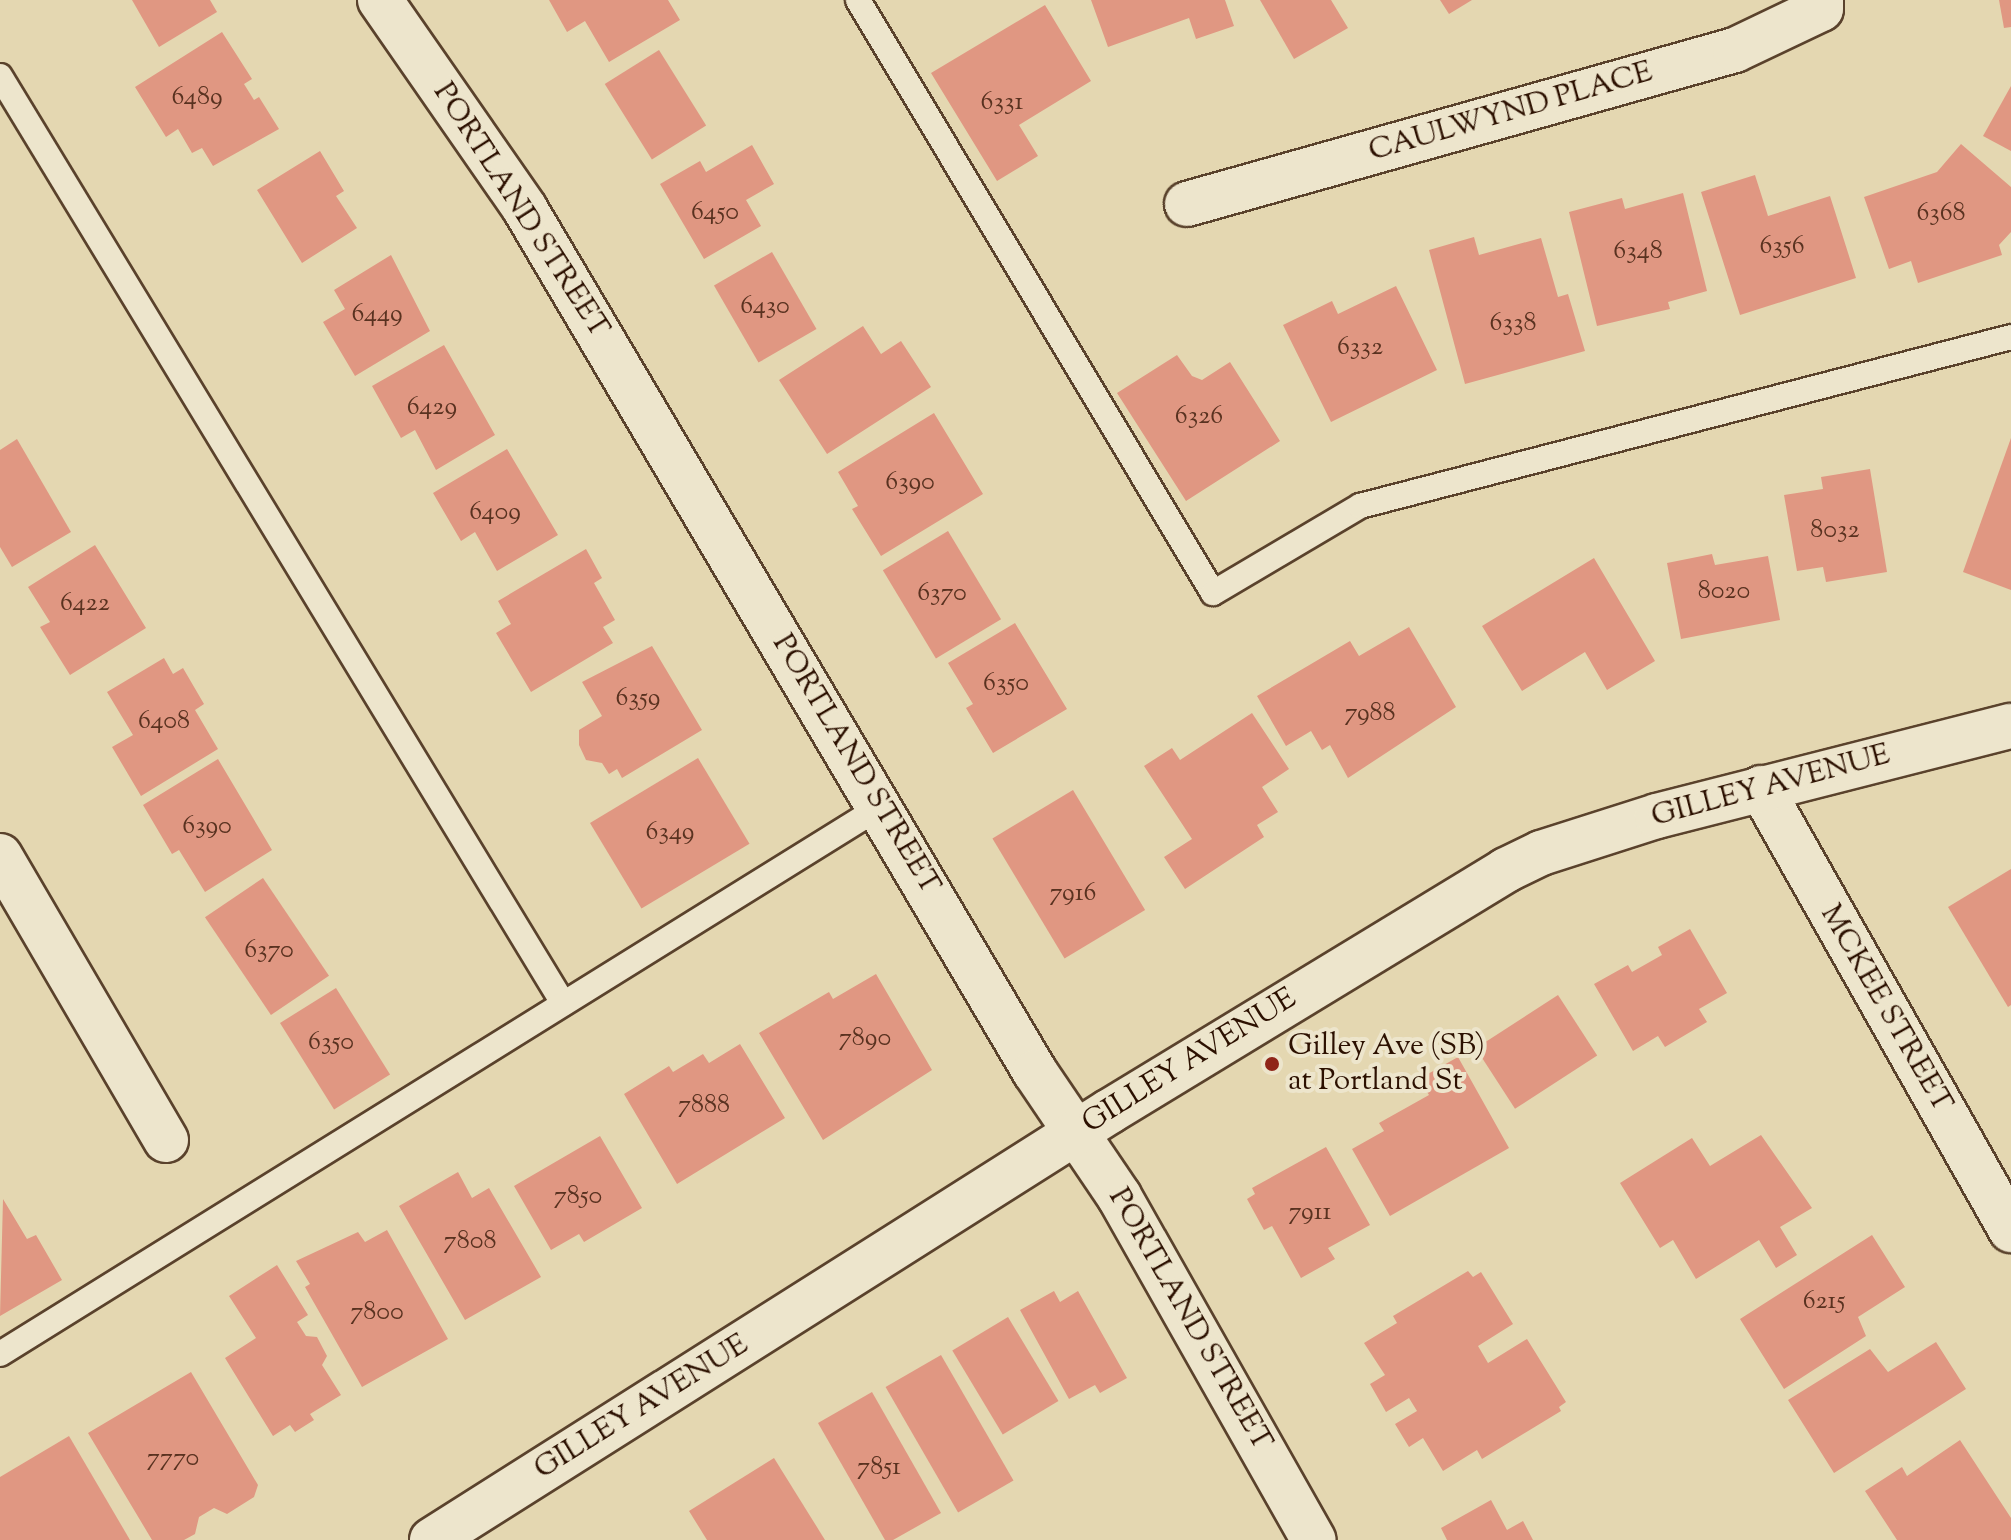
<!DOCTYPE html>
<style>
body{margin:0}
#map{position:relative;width:2011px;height:1540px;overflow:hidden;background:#e4d7b1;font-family:"Sorts Mill Goudy",serif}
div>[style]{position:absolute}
.building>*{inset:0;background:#e09782;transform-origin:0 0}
.roads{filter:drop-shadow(2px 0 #5a422c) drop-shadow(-2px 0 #5a422c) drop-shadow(0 2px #5a422c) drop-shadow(0 -2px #5a422c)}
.service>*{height:24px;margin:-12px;padding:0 12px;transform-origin:12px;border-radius:12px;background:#ede5cc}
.minor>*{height:44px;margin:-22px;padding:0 22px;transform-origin:22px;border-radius:22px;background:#ede5cc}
.tertiary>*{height:44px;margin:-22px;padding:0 22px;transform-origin:22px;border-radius:22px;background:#ede5cc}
.dots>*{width:22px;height:22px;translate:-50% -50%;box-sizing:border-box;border:4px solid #ede5cc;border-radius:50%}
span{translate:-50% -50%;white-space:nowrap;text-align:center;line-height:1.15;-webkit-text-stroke:8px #ede5cc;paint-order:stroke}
.number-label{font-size:26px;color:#593220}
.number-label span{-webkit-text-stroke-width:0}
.street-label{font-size:30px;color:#2c1000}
.poi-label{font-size:30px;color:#2c1000}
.left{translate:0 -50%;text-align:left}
</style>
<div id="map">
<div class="building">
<i style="clip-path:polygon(132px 0,210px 0,217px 12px,159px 47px)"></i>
<i style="clip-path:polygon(549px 0,668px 0,680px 20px,609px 62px,585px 21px,567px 32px)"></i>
<i style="clip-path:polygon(1091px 0,1225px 0,1234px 26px,1196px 39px,1189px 18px,1108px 47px)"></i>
<i style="clip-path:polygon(1260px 0,1331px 0,1348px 28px,1294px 59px)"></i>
<i style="clip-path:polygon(1440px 0,1472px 0,1449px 14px)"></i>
<i style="clip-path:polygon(1999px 0,2011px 0,2011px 27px,2004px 28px)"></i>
<i style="clip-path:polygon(1045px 5px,1091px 81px,1019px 125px,1038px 156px,997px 181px,931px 73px)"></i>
<i style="clip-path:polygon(222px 32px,252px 79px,244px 84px,254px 100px,259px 97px,279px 129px,213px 166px,202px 148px,192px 153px,178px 129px,166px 137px,135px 87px)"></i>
<i style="left:659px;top:50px;width:89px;height:64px;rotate:58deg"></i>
<i style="clip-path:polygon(2011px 86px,2011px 151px,1983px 136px)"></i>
<i style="clip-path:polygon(1961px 144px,2011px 187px,2011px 232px,1999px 245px,2002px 255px,1918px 283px,1911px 261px,1889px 269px,1864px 197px,1937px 172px)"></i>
<i style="clip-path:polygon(752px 145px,774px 184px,746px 200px,761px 226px,704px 259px,660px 184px,700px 161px,706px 172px)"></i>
<i style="clip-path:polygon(320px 151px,344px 191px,336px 196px,357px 228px,302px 263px,257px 190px)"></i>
<i style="clip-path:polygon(1755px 175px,1768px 216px,1830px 196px,1856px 278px,1740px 315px,1701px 192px)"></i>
<i style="clip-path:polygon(1683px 193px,1707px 291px,1668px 302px,1670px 309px,1597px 326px,1569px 212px,1622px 198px,1625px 209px)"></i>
<i style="clip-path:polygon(1474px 237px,1479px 255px,1541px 238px,1558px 297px,1568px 294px,1585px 351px,1465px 384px,1429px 250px)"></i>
<i style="left:772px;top:252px;width:89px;height:67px;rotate:60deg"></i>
<i style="clip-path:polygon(391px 255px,430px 331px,355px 376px,323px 322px,345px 309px,334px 290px)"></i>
<i style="clip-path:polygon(1396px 286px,1437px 370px,1331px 422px,1283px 325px,1332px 301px,1338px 314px)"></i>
<i style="clip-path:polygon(863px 326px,881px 354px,901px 341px,931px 387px,827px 454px,779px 380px)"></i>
<i style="clip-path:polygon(444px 345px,495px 435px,436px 470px,415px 430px,401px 438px,372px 386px)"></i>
<i style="clip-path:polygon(1177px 355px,1192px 376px,1202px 380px,1230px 362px,1280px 441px,1186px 501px,1117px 393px)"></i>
<i style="clip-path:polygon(934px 413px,983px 494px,881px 556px,852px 509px,858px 506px,838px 472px)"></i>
<i style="clip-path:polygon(2011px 438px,2011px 590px,1963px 572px)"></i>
<i style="clip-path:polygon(17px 439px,71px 532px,12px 567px,0 547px,0 450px)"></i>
<i style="clip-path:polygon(507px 449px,558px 535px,497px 571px,475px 532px,461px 541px,433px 493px)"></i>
<i style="clip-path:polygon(1870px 469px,1887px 572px,1826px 582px,1823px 567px,1797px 571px,1784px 495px,1823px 489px,1821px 477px)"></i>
<i style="left:948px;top:531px;width:103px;height:76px;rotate:59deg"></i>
<i style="clip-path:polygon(95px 545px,146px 628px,70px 675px,40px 627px,50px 622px,28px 587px)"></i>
<i style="clip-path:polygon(586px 549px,602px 578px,594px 583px,615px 620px,603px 627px,613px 643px,531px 692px,496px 633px,511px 624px,498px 601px)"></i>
<i style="clip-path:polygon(1712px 554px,1715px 565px,1768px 556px,1780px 620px,1681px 639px,1667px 563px)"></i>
<i style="clip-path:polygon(1594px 558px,1655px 661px,1607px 690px,1585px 652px,1522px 691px,1482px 626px)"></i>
<i style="clip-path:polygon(1015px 623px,1067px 709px,993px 753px,966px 708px,973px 704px,948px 663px)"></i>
<i style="clip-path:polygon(1409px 627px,1456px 707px,1348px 778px,1330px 745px,1322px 750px,1311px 731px,1286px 746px,1257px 696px,1350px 641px,1359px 656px)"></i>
<i style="clip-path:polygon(652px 646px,702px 730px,622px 778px,617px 769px,609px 774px,602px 763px,586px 760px,579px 745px,579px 730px,602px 716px,582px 682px)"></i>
<i style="clip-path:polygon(164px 658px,173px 674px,183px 668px,204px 704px,195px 710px,218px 749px,141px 796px,112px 747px,133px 735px,107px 692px)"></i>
<i style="clip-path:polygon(1252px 713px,1289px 769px,1262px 787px,1278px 812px,1257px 825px,1264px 837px,1185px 889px,1164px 857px,1192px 839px,1144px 766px,1172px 748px,1180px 760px)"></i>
<i style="left:698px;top:758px;width:100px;height:126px;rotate:59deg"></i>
<i style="clip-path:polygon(218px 759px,272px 850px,205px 892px,179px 850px,172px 854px,143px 805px)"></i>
<i style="left:1073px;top:790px;width:140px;height:94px;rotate:59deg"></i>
<i style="clip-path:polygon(2011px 869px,2011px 1005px,2008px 1007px,1948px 907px)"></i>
<i style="left:263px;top:878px;width:118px;height:70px;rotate:56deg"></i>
<i style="clip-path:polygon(1690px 929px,1727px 993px,1699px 1009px,1707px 1022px,1665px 1047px,1658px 1036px,1633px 1051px,1594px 984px,1628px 965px,1632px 972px,1662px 955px,1658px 947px)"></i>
<i style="clip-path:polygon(876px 974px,932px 1070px,823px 1140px,759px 1033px,829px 992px,833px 999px)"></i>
<i style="left:336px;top:988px;width:102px;height:66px;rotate:58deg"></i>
<i style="left:1558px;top:995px;width:72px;height:98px;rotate:57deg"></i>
<i style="clip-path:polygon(740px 1044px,785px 1118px,677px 1184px,624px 1094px,669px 1066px,673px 1072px,703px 1054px,709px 1063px)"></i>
<i style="clip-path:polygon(1458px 1057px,1509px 1148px,1390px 1216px,1352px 1149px,1384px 1131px,1379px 1123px,1429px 1095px,1419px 1079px)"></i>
<i style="clip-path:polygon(1761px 1135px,1812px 1208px,1780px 1227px,1797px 1255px,1776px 1268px,1759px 1240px,1696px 1279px,1673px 1240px,1660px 1248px,1620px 1183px,1692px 1138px,1710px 1166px)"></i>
<i style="clip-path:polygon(600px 1136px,642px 1208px,584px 1242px,579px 1234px,551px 1250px,514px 1186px)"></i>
<i style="clip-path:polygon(1326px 1147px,1370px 1225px,1328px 1248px,1335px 1259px,1301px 1278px,1272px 1226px,1264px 1230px,1247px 1199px,1255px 1194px,1252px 1188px)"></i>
<i style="clip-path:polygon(458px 1172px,472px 1198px,489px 1188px,541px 1277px,465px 1320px,399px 1206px)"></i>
<i style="clip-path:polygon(3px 1199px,27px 1239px,36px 1235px,62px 1280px,0 1316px)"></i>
<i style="clip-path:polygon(387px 1230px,448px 1339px,362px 1387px,305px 1287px,310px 1284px,296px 1261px,358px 1232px,365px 1242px)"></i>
<i style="clip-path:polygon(1872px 1235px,1905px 1287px,1858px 1317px,1866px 1336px,1784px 1389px,1740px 1319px)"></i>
<i style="clip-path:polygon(277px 1265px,308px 1315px,297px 1322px,306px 1336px,317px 1337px,327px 1356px,322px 1365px,341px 1395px,310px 1414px,314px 1420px,295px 1432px,290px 1425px,273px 1436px,225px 1358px,256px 1338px,229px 1296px)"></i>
<i style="clip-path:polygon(1468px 1271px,1473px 1277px,1481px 1272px,1513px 1324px,1478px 1346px,1488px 1363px,1527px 1339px,1566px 1402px,1559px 1407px,1561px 1411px,1482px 1459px,1477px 1450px,1443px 1471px,1423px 1438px,1409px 1447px,1395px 1424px,1417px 1411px,1409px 1398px,1386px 1412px,1370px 1384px,1385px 1375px,1364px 1343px,1397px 1323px,1393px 1316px)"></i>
<i style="clip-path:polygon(1054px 1291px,1060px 1302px,1078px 1291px,1127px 1378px,1100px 1393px,1095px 1385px,1069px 1399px,1020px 1310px)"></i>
<i style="left:1008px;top:1317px;width:98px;height:65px;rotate:59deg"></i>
<i style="clip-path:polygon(1936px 1342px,1966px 1389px,1834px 1473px,1788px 1400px,1870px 1349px,1888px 1372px)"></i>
<i style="left:941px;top:1355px;width:145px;height:64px;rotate:60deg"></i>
<i style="clip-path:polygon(191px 1372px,258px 1485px,254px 1497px,227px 1514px,214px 1508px,199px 1517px,195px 1534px,184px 1540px,152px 1540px,88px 1433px)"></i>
<i style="clip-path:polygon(872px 1392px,941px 1513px,893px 1540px,885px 1540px,818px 1423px)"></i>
<i style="clip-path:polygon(69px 1436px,130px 1540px,0 1540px,0 1477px)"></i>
<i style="clip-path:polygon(1960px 1440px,2011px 1518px,2011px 1540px,1897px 1540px,1865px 1491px,1902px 1467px,1907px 1476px)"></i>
<i style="clip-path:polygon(774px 1458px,825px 1540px,707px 1540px,689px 1511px)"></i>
<i style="clip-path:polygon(1491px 1500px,1507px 1530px,1523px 1521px,1533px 1540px,1447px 1540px,1441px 1528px)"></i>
</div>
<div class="roads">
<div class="service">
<i style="left:858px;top:0;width:691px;rotate:59.09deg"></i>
<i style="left:1213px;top:593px;width:171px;rotate:-30.6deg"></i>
<i style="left:1360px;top:506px;width:673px;rotate:-14.55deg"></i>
<i style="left:0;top:76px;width:1085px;rotate:58.73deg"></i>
<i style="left:0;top:1354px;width:1036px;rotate:-31.86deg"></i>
</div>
<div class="minor">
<i style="left:380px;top:0;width:254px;rotate:55.2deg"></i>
<i style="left:525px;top:209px;width:1002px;rotate:59.42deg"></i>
<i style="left:1035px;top:1072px;width:150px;rotate:55.9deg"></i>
<i style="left:1119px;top:1196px;width:395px;rotate:60.5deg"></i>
<i style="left:1187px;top:204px;width:569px;rotate:-15.7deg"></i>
<i style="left:1735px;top:50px;width:95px;rotate:-25.5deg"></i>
<i style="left:1821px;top:9px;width:9px;rotate:-90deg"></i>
<i style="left:1761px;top:788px;width:508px;rotate:60.51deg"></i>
<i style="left:0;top:856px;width:329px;rotate:59.7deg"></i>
</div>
<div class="tertiary">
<i style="left:432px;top:1540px;width:802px;rotate:-32.32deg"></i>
<i style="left:1110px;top:1111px;width:464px;rotate:-31.3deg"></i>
<i style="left:1506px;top:870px;width:39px;rotate:-26deg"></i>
<i style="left:1541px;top:853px;width:122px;rotate:-17.7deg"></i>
<i style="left:1657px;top:816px;width:365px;rotate:-14.3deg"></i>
</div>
</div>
<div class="dots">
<i style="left:1272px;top:1064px;background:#8f2418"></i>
</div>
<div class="number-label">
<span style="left:197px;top:98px">6489</span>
<span style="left:1002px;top:103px">6331</span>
<span style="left:715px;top:213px">6450</span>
<span style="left:1941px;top:214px">6368</span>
<span style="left:1782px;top:247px">6356</span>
<span style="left:1638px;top:252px">6348</span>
<span style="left:765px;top:307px">6430</span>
<span style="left:377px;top:315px">6449</span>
<span style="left:1513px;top:324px">6338</span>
<span style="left:1360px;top:348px">6332</span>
<span style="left:432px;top:408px">6429</span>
<span style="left:1199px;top:417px">6326</span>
<span style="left:910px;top:483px">6390</span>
<span style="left:495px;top:513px">6409</span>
<span style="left:1835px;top:531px">8032</span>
<span style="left:1724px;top:592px">8020</span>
<span style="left:942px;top:594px">6370</span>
<span style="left:85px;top:604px">6422</span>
<span style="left:1006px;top:684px">6350</span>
<span style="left:638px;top:699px">6359</span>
<span style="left:1370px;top:714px">7988</span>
<span style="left:164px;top:722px">6408</span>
<span style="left:207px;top:827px">6390</span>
<span style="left:670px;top:833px">6349</span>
<span style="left:1073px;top:894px">7916</span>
<span style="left:269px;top:951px">6370</span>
<span style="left:865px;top:1039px">7890</span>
<span style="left:331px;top:1043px">6350</span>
<span style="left:704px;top:1106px">7888</span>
<span style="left:578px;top:1197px">7850</span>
<span style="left:1310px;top:1213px">7911</span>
<span style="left:470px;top:1242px">7808</span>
<span style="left:1824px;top:1302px">6215</span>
<span style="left:377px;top:1313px">7800</span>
<span style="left:173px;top:1459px">7770</span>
<span style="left:879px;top:1468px">7851</span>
</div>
<div class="street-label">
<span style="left:1511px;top:113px;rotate:-16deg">CAULWYND PLACE</span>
<span style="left:520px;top:211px;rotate:57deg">PORTLAND STREET</span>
<span style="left:855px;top:765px;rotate:59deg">PORTLAND STREET</span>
<span style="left:1771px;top:787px;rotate:-15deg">GILLEY AVENUE</span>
<span style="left:1885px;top:1009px;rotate:60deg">MCKEE STREET</span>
<span style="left:1190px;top:1062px;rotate:-32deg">GILLEY AVENUE</span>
<span style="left:1189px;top:1320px;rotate:60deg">PORTLAND STREET</span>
<span style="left:642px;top:1408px;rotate:-32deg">GILLEY AVENUE</span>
</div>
<div class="poi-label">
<span class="left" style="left:1288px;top:1064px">Gilley Ave (SB)<br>at Portland St</span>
</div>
</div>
